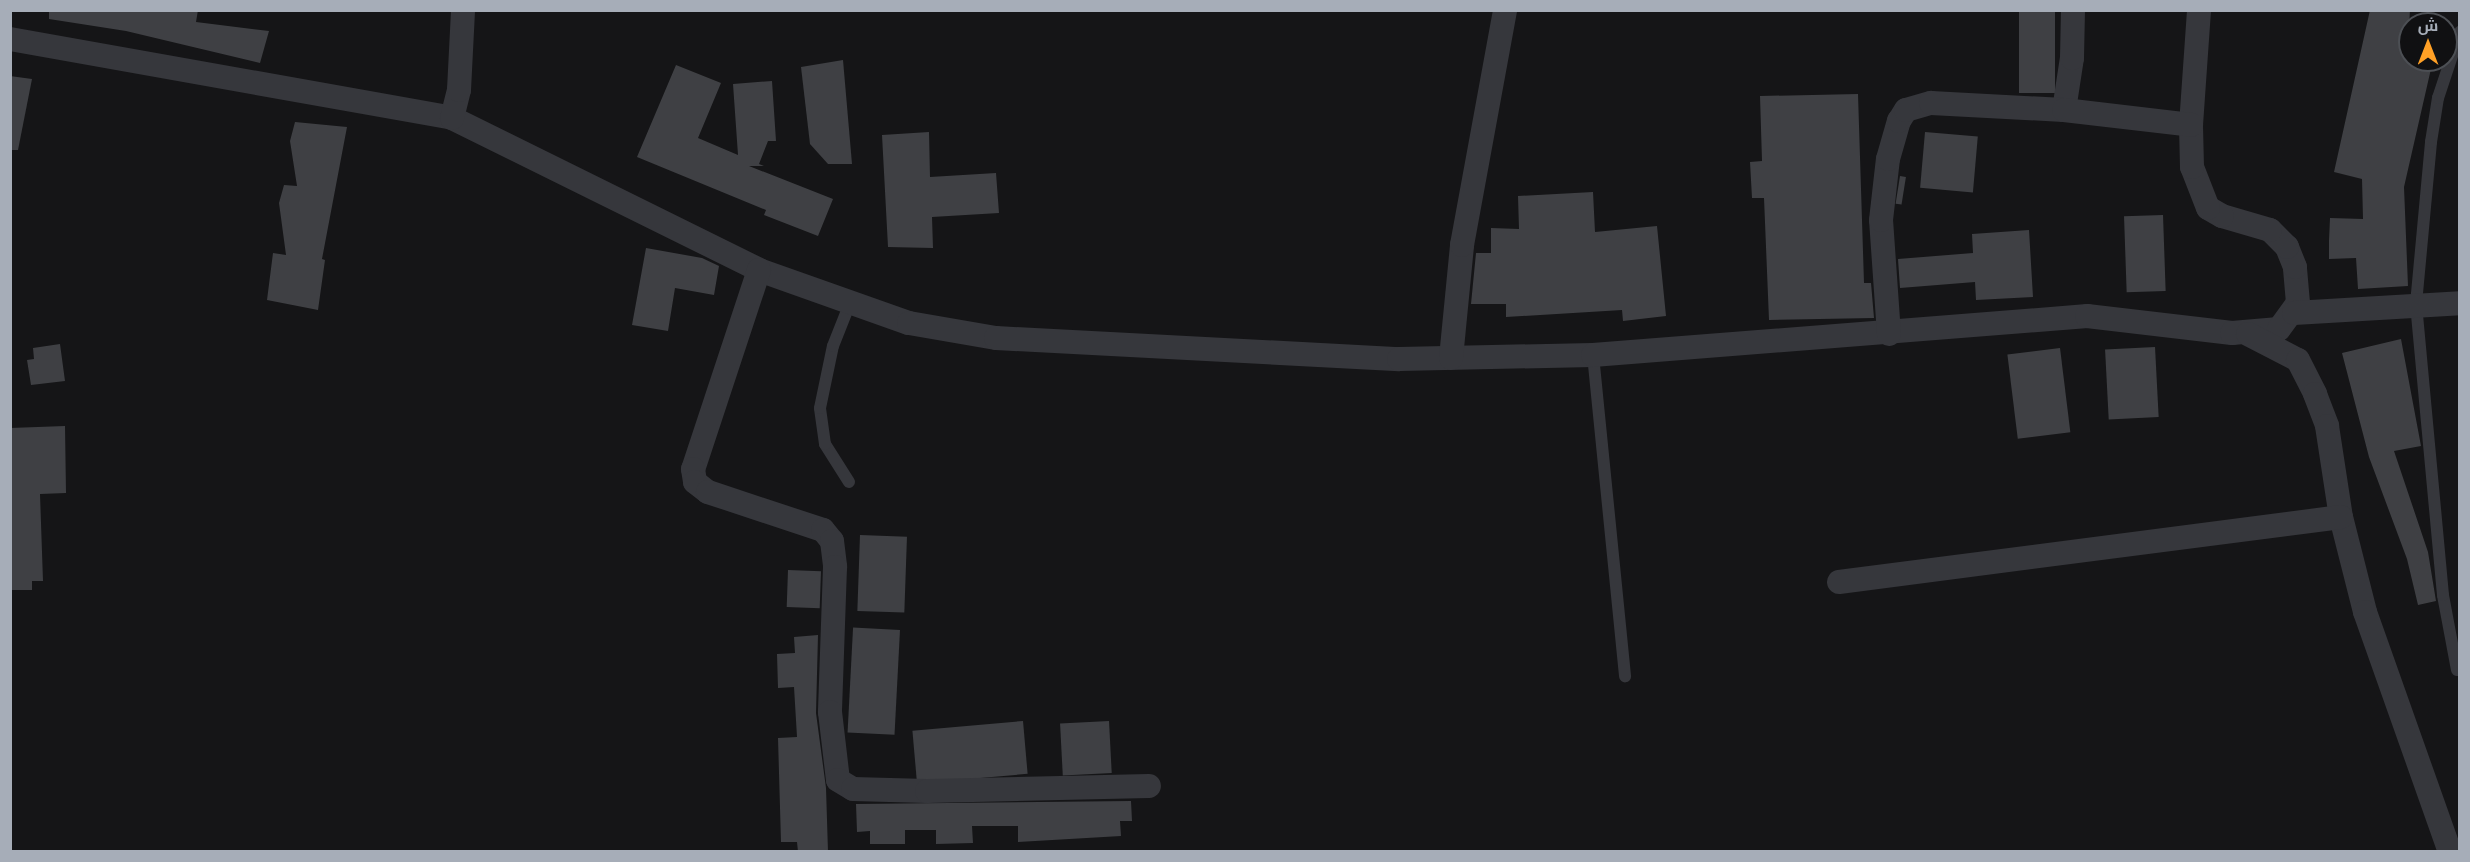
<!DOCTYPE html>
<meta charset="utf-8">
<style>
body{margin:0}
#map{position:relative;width:2470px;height:862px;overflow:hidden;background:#151517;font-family:Roboto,Cairo,sans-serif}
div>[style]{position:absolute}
.building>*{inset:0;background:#3f4044;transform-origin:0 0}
.service>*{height:12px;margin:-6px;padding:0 6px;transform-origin:6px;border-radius:6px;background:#36373c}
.minor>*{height:24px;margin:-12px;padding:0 12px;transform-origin:12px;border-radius:12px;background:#36373c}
span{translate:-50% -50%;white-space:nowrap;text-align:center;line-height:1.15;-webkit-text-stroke:5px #101012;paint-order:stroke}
.frame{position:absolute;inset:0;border:12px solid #a6adb8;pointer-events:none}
.north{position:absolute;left:2398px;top:12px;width:60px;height:60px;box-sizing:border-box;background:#101012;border:2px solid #4c4f54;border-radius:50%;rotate:0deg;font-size:16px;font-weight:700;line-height:24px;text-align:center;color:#a6adb8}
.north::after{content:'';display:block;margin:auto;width:21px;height:27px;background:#ffa026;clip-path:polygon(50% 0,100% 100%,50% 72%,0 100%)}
</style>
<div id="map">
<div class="building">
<i style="clip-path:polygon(49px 10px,198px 10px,196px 22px,269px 31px,260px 63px,126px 31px,49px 19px)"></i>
<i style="left:2019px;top:10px;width:36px;height:83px"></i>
<i style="clip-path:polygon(2370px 10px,2410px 10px,2407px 60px,2433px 60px,2404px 187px,2408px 286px,2358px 289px,2356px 258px,2329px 259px,2329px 241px,2330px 218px,2363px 219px,2362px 179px,2334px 172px)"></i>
<i style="clip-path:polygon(843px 60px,852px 164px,828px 164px,810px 144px,801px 67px)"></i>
<i style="clip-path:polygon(676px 65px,721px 83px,698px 138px,738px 155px,733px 84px,772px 81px,776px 141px,768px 141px,759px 164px,764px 166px,749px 166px,833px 199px,818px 236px,764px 215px,766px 210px,637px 157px)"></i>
<i style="clip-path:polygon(10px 76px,32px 79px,18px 150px,10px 150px)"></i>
<i style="clip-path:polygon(1858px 94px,1864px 283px,1871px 283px,1874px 318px,1769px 320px,1764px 198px,1752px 198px,1750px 162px,1762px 161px,1760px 96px)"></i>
<i style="clip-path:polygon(295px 122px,347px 127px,322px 259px,325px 260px,318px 310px,267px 300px,273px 253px,286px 255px,279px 203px,284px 185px,297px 186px,290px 141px)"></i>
<i style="clip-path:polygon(929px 132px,930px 177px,996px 173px,999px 213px,932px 217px,933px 248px,888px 247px,882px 135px)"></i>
<i style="left:1925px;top:132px;width:53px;height:56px;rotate:5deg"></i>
<i style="left:1900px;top:176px;width:6px;height:28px;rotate:9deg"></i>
<i style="clip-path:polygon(1593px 192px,1595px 232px,1657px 226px,1666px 316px,1623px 321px,1622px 310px,1506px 317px,1506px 304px,1471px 304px,1476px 253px,1491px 253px,1491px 228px,1519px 229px,1518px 196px)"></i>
<i style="left:2163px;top:215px;width:76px;height:39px;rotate:88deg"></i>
<i style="clip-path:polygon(2029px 230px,2033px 297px,1976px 300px,1975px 282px,1900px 288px,1898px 259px,1973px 253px,1972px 234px)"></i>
<i style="clip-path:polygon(646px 248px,702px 258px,719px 266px,714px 295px,675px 288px,668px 331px,632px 325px)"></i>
<i style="clip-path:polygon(2401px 339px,2421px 446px,2394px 451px,2428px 552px,2436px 601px,2418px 605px,2407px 559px,2369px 457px,2342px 353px)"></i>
<i style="clip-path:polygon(60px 344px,65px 381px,31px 385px,27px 360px,34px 359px,33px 348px)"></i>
<i style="left:2155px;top:347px;width:70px;height:50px;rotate:87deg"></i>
<i style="left:2060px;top:348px;width:85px;height:53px;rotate:83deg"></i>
<i style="clip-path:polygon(65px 426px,66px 493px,40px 494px,43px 581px,32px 581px,32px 590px,10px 590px,10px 428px)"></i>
<i style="left:860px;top:535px;width:47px;height:76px;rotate:2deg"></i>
<i style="left:788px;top:570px;width:33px;height:37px;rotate:2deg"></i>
<i style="left:900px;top:630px;width:105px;height:47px;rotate:93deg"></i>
<i style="clip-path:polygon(818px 635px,816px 713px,826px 788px,828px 852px,798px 852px,797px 842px,781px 842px,778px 738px,797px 737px,794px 687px,778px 688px,777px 654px,795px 653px,794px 637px)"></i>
<i style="left:1023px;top:721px;width:53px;height:111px;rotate:85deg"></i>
<i style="left:1109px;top:721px;width:52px;height:49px;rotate:87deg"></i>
<i style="clip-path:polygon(1131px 801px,1132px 821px,1120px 821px,1121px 836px,1018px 842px,1018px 826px,972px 826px,973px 843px,936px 844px,936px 830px,905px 830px,905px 844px,870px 844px,870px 831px,857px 832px,856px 804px)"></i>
</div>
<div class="service">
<i style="left:1593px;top:355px;width:323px;rotate:84.3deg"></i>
<i style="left:849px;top:482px;width:45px;rotate:-122.3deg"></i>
<i style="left:825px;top:444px;width:36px;rotate:-98deg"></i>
<i style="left:820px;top:408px;width:63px;rotate:-78.2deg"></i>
<i style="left:833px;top:346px;width:46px;rotate:-68.4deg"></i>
<i style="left:2457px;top:670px;width:76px;rotate:-100.6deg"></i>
<i style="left:2443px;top:595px;width:292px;rotate:-95.3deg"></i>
<i style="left:2416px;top:304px;width:163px;rotate:-84.7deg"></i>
<i style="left:2431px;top:142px;width:45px;rotate:-81deg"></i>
<i style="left:2438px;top:98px;width:70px;rotate:-71.6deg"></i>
</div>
<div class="minor">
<i style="left:10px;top:39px;width:449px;rotate:10.1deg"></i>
<i style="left:452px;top:118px;width:343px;rotate:26.3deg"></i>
<i style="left:759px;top:270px;width:159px;rotate:19.5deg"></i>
<i style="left:909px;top:323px;width:88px;rotate:9.8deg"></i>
<i style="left:996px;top:338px;width:404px;rotate:3deg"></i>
<i style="left:1399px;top:359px;width:194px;rotate:-1.2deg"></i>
<i style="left:1593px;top:355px;width:496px;rotate:-4.5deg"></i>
<i style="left:2087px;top:316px;width:146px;rotate:6.7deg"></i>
<i style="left:2232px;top:333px;width:47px;rotate:-4.9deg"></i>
<i style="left:2279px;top:329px;width:32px;rotate:-54deg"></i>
<i style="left:2298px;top:303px;width:36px;rotate:-95deg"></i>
<i style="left:2295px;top:267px;width:22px;rotate:-112deg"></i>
<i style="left:2287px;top:247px;width:24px;rotate:-135deg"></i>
<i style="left:2270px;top:230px;width:50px;rotate:-163.7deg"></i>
<i style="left:2222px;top:216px;width:16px;rotate:-150deg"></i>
<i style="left:2208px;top:208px;width:44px;rotate:-111.3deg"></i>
<i style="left:2192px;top:167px;width:42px;rotate:-91.4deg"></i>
<i style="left:2191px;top:125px;width:115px;rotate:-86deg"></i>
<i style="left:2064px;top:110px;width:53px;rotate:-81.3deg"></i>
<i style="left:2072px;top:58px;width:48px;rotate:-88.8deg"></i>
<i style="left:452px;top:118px;width:29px;rotate:-76deg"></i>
<i style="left:459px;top:90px;width:80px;rotate:-87.1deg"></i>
<i style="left:759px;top:270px;width:210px;rotate:108.3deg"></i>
<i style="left:693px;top:469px;width:13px;rotate:81deg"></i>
<i style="left:695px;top:482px;width:16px;rotate:38deg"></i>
<i style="left:708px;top:492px;width:121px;rotate:18.3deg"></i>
<i style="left:823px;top:530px;width:14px;rotate:51deg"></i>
<i style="left:832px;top:541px;width:26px;rotate:83deg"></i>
<i style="left:835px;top:567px;width:145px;rotate:92deg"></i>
<i style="left:830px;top:712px;width:68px;rotate:83.3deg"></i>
<i style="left:838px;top:780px;width:17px;rotate:31deg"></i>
<i style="left:853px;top:789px;width:74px;rotate:1.5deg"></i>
<i style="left:927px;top:791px;width:222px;rotate:-1.3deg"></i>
<i style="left:2294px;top:313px;width:166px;rotate:-3.4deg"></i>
<i style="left:1889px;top:334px;width:114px;rotate:-94deg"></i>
<i style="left:1881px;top:220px;width:61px;rotate:-83.5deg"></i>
<i style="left:1888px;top:159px;width:40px;rotate:-74deg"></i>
<i style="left:1899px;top:121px;width:13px;rotate:-58deg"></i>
<i style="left:1906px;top:110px;width:26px;rotate:-16deg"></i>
<i style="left:1931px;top:103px;width:133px;rotate:3deg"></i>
<i style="left:2064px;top:110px;width:128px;rotate:6.7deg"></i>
<i style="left:2248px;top:334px;width:56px;rotate:27.5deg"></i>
<i style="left:2298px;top:360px;width:38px;rotate:63deg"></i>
<i style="left:2315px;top:394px;width:34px;rotate:69deg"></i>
<i style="left:2327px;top:426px;width:92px;rotate:81.3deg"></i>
<i style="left:2341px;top:517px;width:98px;rotate:75.8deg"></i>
<i style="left:2365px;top:612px;width:255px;rotate:70.5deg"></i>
<i style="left:1451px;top:358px;width:114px;rotate:-84.4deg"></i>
<i style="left:1462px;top:245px;width:239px;rotate:-79.6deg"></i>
<i style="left:1839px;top:582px;width:506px;rotate:-7.38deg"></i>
</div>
<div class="frame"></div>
<div class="north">ش</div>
</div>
